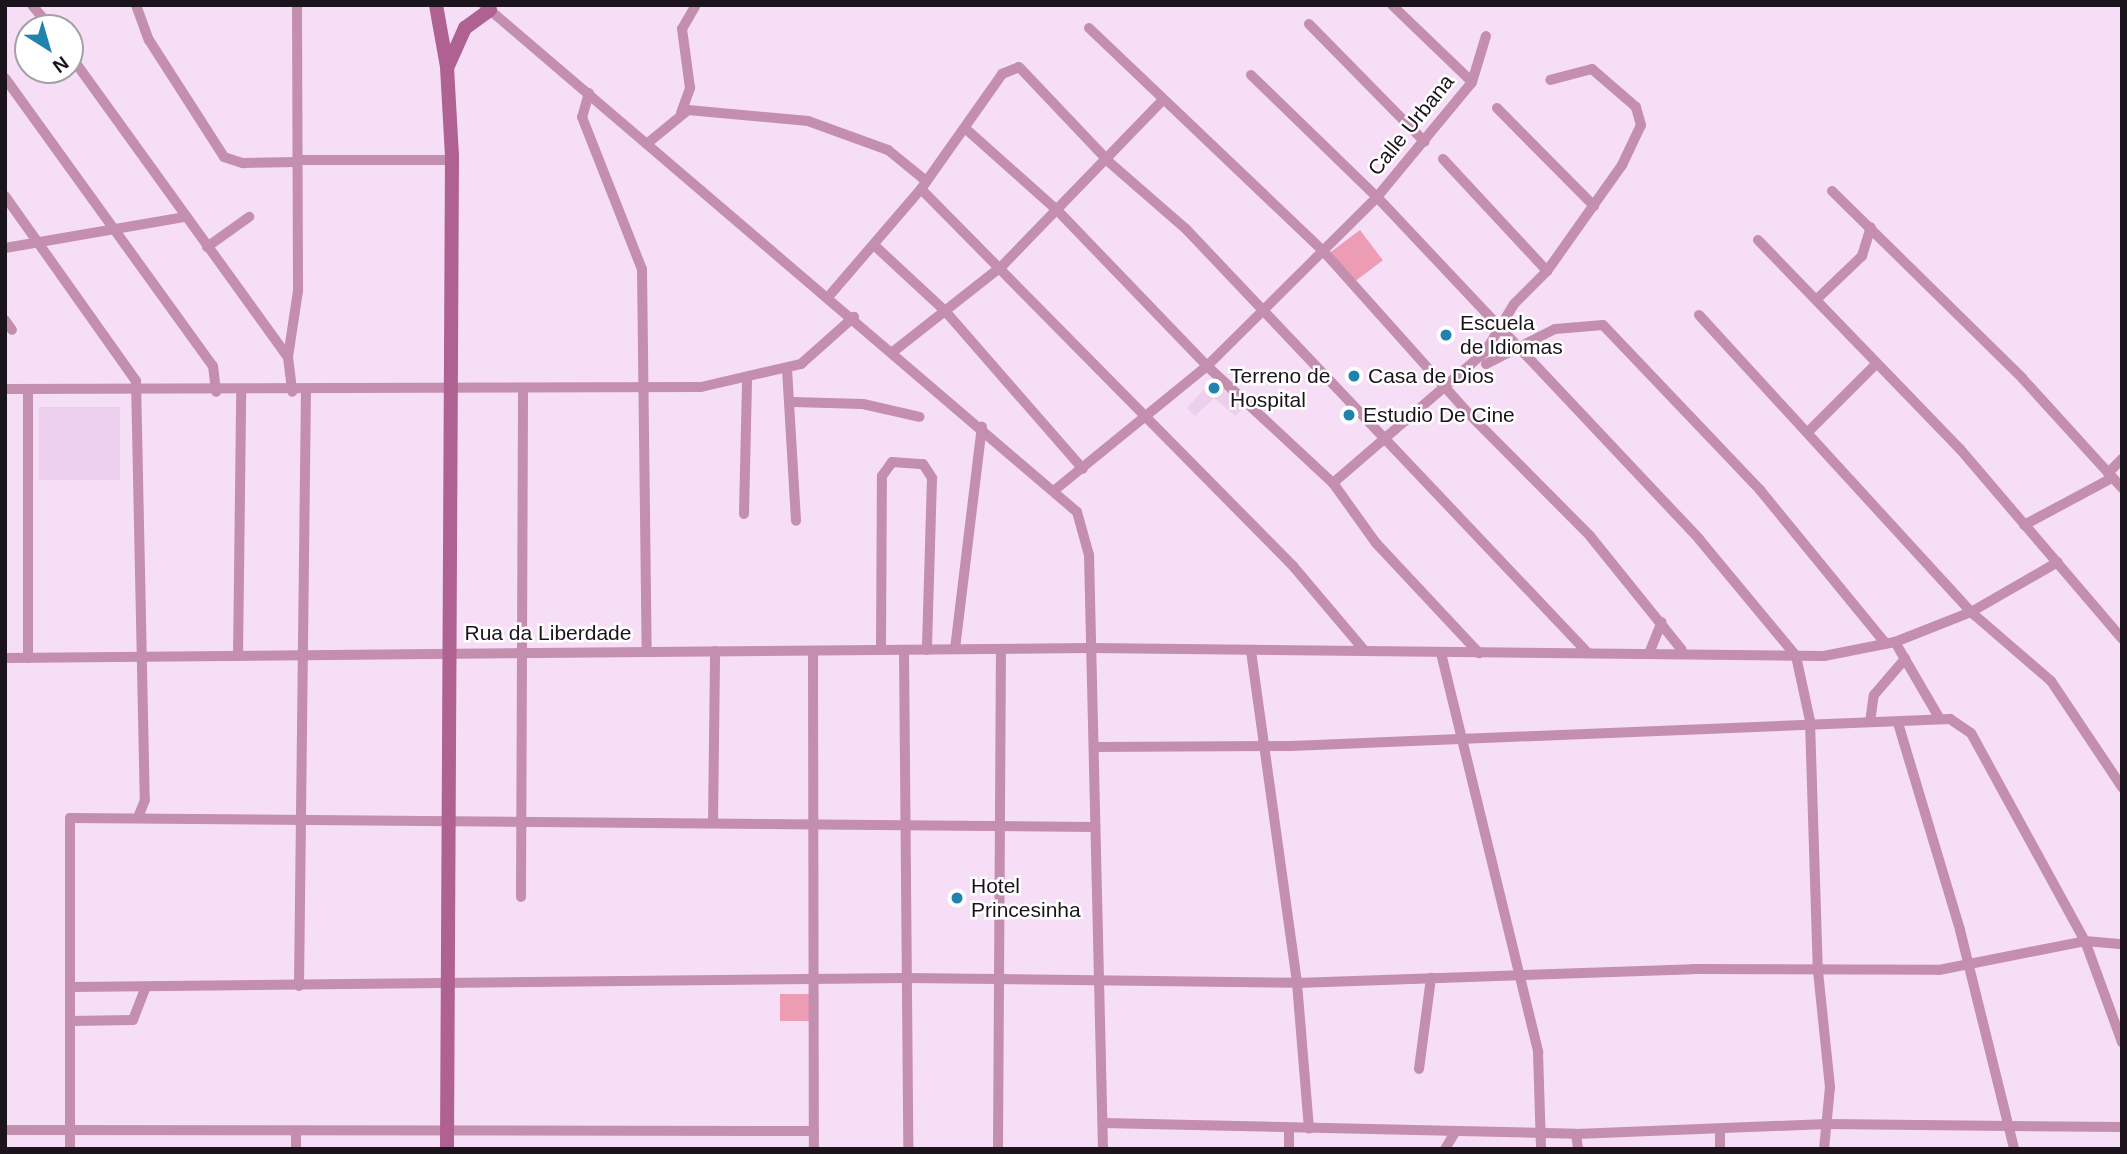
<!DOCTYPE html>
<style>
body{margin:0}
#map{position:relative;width:2127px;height:1154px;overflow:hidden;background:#f6def7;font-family:Helvetica,sans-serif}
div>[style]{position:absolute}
.built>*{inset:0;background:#eccfed;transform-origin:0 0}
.green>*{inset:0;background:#ed9db3;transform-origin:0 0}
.street>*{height:10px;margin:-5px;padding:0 5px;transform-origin:5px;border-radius:5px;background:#c48eae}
.secondary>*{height:14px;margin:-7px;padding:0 7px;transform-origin:7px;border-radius:7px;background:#af6192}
.dots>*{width:19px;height:19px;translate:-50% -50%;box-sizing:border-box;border:4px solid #fff;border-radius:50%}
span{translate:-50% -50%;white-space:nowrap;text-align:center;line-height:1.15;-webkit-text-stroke:5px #fff;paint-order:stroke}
.street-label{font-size:21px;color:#1c141d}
.poi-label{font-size:21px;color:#1c141d}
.left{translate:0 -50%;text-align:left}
.frame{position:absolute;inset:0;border:7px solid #1c141d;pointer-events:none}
.north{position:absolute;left:14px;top:14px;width:70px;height:70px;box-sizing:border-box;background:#fff;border:2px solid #a4a1a5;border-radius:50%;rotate:143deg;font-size:19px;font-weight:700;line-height:28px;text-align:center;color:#1c141d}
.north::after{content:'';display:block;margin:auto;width:24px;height:32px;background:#2182ae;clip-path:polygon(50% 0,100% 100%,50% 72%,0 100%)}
</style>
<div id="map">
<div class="built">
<i style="clip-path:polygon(1213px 379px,1244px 408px,1235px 416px,1214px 398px,1195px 416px,1187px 408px)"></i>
<i style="left:39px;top:407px;width:81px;height:73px"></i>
</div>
<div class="green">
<i style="left:1360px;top:230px;width:38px;height:37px;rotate:53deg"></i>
<i style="left:780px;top:994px;width:29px;height:27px"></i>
</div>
<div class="street">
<i style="left:32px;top:5px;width:30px;rotate:50deg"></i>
<i style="left:136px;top:5px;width:37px;rotate:70deg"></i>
<i style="left:149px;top:40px;width:139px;rotate:57.3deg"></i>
<i style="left:224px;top:157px;width:20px;rotate:18deg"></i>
<i style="left:243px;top:163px;width:54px;rotate:-1.1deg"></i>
<i style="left:484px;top:5px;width:780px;rotate:40.53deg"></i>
<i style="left:1077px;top:512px;width:45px;rotate:74.4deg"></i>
<i style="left:1089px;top:555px;width:594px;rotate:88.65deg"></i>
<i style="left:1392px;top:5px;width:111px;rotate:43.9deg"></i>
<i style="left:1309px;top:24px;width:165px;rotate:45.5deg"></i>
<i style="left:1089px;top:28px;width:326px;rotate:43.6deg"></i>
<i style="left:1325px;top:253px;width:216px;rotate:48.2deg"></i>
<i style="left:1469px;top:414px;width:172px;rotate:45.2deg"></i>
<i style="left:1590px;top:536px;width:146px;rotate:51.1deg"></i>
<i style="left:70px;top:55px;width:372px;rotate:54.2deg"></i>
<i style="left:288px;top:357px;width:35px;rotate:83deg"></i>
<i style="left:1251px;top:75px;width:175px;rotate:44.1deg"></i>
<i style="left:1377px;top:197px;width:149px;rotate:-50.4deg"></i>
<i style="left:1472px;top:82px;width:48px;rotate:-73.1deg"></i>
<i style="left:5px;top:78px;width:355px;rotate:54.2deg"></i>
<i style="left:213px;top:366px;width:26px;rotate:83deg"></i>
<i style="left:589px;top:93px;width:25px;rotate:106deg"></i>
<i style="left:582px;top:117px;width:163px;rotate:68.5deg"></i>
<i style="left:642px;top:269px;width:382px;rotate:89.3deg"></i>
<i style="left:1497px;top:108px;width:138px;rotate:45.3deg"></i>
<i style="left:681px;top:113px;width:27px;rotate:-70deg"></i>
<i style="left:690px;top:88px;width:60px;rotate:-97.7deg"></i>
<i style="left:682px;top:29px;width:28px;rotate:-60deg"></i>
<i style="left:966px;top:129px;width:122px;rotate:41.7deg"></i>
<i style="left:1057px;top:210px;width:216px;rotate:46.1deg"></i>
<i style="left:1207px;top:366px;width:172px;rotate:42.9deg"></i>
<i style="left:1333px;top:483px;width:74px;rotate:54.4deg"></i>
<i style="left:1376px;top:543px;width:151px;rotate:46.9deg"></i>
<i style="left:649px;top:142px;width:50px;rotate:-39.4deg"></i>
<i style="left:688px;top:110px;width:121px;rotate:5.2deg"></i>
<i style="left:808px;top:121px;width:85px;rotate:19.9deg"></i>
<i style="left:888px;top:150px;width:49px;rotate:39.2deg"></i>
<i style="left:1443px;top:159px;width:153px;rotate:47.1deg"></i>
<i style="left:298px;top:160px;width:154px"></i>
<i style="left:921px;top:189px;width:530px;rotate:45.38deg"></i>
<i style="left:1293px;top:566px;width:110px;rotate:49.8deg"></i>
<i style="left:1832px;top:191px;width:267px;rotate:44.5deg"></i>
<i style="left:2022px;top:378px;width:149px;rotate:47.7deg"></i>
<i style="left:5px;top:196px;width:227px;rotate:54.7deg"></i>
<i style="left:136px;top:381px;width:419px;rotate:88.8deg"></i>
<i style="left:145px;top:800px;width:18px;rotate:112deg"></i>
<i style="left:1758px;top:240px;width:291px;rotate:46deg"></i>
<i style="left:1960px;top:449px;width:250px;rotate:49.5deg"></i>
<i style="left:874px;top:245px;width:98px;rotate:42.9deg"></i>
<i style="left:946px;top:312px;width:208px;rotate:48.9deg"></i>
<i style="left:207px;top:247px;width:52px;rotate:-35.5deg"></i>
<i style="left:5px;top:248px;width:183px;rotate:-9.8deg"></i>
<i style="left:829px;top:296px;width:141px;rotate:-49.3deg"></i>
<i style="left:921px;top:189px;width:141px;rotate:-54.8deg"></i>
<i style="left:1002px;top:74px;width:18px;rotate:-22deg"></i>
<i style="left:1019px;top:67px;width:131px;rotate:46.5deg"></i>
<i style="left:1109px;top:162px;width:102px;rotate:41deg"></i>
<i style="left:1186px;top:229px;width:583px;rotate:46.53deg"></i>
<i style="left:1817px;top:299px;width:62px;rotate:-43.7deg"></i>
<i style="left:1862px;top:256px;width:30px;rotate:-73deg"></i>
<i style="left:1699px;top:315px;width:403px;rotate:47.5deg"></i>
<i style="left:1971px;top:612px;width:106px;rotate:40.8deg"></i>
<i style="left:2051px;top:681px;width:128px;rotate:56.2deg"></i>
<i style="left:5px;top:320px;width:12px;rotate:55deg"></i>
<i style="left:894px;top:351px;width:137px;rotate:-38.2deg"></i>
<i style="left:1002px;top:266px;width:230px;rotate:-45.9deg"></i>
<i style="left:288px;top:357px;width:67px;rotate:-81.4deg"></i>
<i style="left:298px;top:291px;width:286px;rotate:-90.2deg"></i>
<i style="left:1486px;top:364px;width:77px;rotate:-26.9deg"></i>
<i style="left:1555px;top:329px;width:48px;rotate:-4.8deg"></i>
<i style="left:1603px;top:325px;width:228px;rotate:46.4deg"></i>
<i style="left:1760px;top:490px;width:199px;rotate:50.7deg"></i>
<i style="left:787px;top:369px;width:152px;rotate:86.6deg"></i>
<i style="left:5px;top:389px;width:696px;rotate:-0.16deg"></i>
<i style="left:701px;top:387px;width:103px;rotate:-13deg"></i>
<i style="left:801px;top:364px;width:71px;rotate:-41.6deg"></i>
<i style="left:793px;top:402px;width:70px;rotate:1.6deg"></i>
<i style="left:863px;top:404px;width:58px;rotate:12.8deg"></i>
<i style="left:1809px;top:431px;width:93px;rotate:-45deg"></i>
<i style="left:2108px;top:473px;width:20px;rotate:-45deg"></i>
<i style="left:1333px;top:483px;width:201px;rotate:-40.8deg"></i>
<i style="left:1485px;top:352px;width:56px;rotate:-58.9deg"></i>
<i style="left:1514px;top:304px;width:47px;rotate:-45deg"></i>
<i style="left:1547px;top:271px;width:130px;rotate:-54.7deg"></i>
<i style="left:1622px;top:165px;width:44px;rotate:-64.6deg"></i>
<i style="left:1641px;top:125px;width:19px;rotate:-106deg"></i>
<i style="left:1636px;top:107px;width:58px;rotate:-139.2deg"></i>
<i style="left:1592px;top:69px;width:43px;rotate:165.3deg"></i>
<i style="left:1056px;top:489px;width:195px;rotate:-39.2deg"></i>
<i style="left:1207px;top:366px;width:240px;rotate:-44.8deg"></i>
<i style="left:1377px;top:197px;width:470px;rotate:46.7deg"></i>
<i style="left:1699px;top:539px;width:152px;rotate:50.3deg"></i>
<i style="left:1796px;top:656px;width:66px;rotate:77.8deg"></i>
<i style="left:1810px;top:721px;width:250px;rotate:88.2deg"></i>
<i style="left:1818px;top:971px;width:117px;rotate:84.1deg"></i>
<i style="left:1830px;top:1087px;width:62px;rotate:95.5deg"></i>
<i style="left:744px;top:514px;width:133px;rotate:-88.7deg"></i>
<i style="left:2024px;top:525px;width:100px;rotate:-28.1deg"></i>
<i style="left:1895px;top:642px;width:86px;rotate:59.8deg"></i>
<i style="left:955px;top:649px;width:224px;rotate:-83.1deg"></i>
<i style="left:881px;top:650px;width:174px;rotate:-89.7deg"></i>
<i style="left:882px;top:476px;width:17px;rotate:-54deg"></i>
<i style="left:892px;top:462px;width:31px;rotate:4deg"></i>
<i style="left:923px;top:464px;width:17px;rotate:57deg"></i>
<i style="left:932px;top:478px;width:172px;rotate:91.7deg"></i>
<i style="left:904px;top:650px;width:499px;rotate:89.5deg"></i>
<i style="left:813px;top:651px;width:498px;rotate:89.9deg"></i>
<i style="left:1251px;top:651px;width:335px;rotate:82.1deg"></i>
<i style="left:1297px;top:983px;width:146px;rotate:85.3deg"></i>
<i style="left:1650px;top:651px;width:31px;rotate:-68deg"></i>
<i style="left:1441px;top:653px;width:411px;rotate:76.3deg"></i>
<i style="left:1538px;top:1052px;width:97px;rotate:88.2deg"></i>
<i style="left:238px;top:656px;width:264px;rotate:-89.3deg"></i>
<i style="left:5px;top:658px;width:1085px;rotate:-0.53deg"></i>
<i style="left:1090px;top:648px;width:734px;rotate:0.62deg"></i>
<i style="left:1824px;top:656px;width:72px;rotate:-11.2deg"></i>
<i style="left:1895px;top:642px;width:82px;rotate:-21.5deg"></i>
<i style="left:1971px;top:612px;width:100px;rotate:-29.9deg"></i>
<i style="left:28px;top:658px;width:269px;rotate:-90deg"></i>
<i style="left:1870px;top:722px;width:27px;rotate:-82deg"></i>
<i style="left:1874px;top:695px;width:48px;rotate:-49.3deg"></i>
<i style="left:1898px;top:723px;width:216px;rotate:73.3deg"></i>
<i style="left:1960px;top:930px;width:226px;rotate:76.1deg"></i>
<i style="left:1094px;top:747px;width:197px;rotate:-0.3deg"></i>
<i style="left:1291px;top:746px;width:660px;rotate:-2.35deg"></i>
<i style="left:1950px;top:719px;width:25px;rotate:34deg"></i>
<i style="left:1971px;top:733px;width:237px;rotate:61.3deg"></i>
<i style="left:2085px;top:941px;width:108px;rotate:69.9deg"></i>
<i style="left:713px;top:823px;width:172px;rotate:-89.3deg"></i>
<i style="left:521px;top:897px;width:506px;rotate:-89.77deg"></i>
<i style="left:299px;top:986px;width:595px;rotate:-89.33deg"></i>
<i style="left:74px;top:987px;width:832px;rotate:-0.62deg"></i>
<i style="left:906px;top:978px;width:391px;rotate:0.7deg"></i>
<i style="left:1297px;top:983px;width:396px;rotate:-2deg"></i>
<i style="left:1693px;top:969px;width:246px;rotate:0.2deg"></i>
<i style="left:1939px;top:970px;width:149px;rotate:-11.2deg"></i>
<i style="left:2085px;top:941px;width:37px;rotate:5deg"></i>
<i style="left:70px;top:1021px;width:63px;rotate:-0.9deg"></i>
<i style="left:133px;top:1020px;width:33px;rotate:-69deg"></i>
<i style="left:1419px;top:1069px;width:92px;rotate:-82.5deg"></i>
<i style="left:1103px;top:1123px;width:473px;rotate:1.3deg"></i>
<i style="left:1576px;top:1134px;width:251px;rotate:-2.3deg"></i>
<i style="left:1827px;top:1124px;width:295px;rotate:0.6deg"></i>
<i style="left:1720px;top:1129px;width:20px;rotate:90deg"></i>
<i style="left:5px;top:1130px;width:809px;rotate:0.07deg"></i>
<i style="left:1576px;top:1134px;width:15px;rotate:82deg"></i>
<i style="left:70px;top:1149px;width:331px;rotate:-90deg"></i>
<i style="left:70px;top:818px;width:1024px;rotate:0.5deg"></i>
<i style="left:296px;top:1149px;width:17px;rotate:-90deg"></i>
<i style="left:998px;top:1149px;width:500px;rotate:-89.66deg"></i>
<i style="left:1289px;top:1149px;width:20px;rotate:-90deg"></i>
<i style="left:1445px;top:1149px;width:21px;rotate:-59deg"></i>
</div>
<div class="secondary">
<i style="left:436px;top:5px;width:63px;rotate:79.9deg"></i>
<i style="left:447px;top:67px;width:89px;rotate:86.8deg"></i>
<i style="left:452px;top:156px;width:993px;rotate:90.29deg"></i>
<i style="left:448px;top:66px;width:42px;rotate:-65.9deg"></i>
<i style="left:465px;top:28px;width:31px;rotate:-36deg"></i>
</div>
<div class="dots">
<i style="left:1446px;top:335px;background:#2182ae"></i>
<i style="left:1354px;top:376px;background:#2182ae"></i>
<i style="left:1214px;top:388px;background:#2182ae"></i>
<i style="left:1349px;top:415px;background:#2182ae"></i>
<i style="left:957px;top:898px;background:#2182ae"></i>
</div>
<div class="street-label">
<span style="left:1411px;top:125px;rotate:-51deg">Calle Urbana</span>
<span style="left:548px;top:633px">Rua da Liberdade</span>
</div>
<div class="poi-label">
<span class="left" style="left:1460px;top:335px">Escuela<br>de Idiomas</span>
<span class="left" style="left:1230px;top:388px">Terreno de<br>Hospital</span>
<span class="left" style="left:1368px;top:376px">Casa de Dios</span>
<span class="left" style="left:1363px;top:415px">Estudio De Cine</span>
<span class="left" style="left:971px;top:898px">Hotel<br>Princesinha</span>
</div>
<div class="frame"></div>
<div class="north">N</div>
</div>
